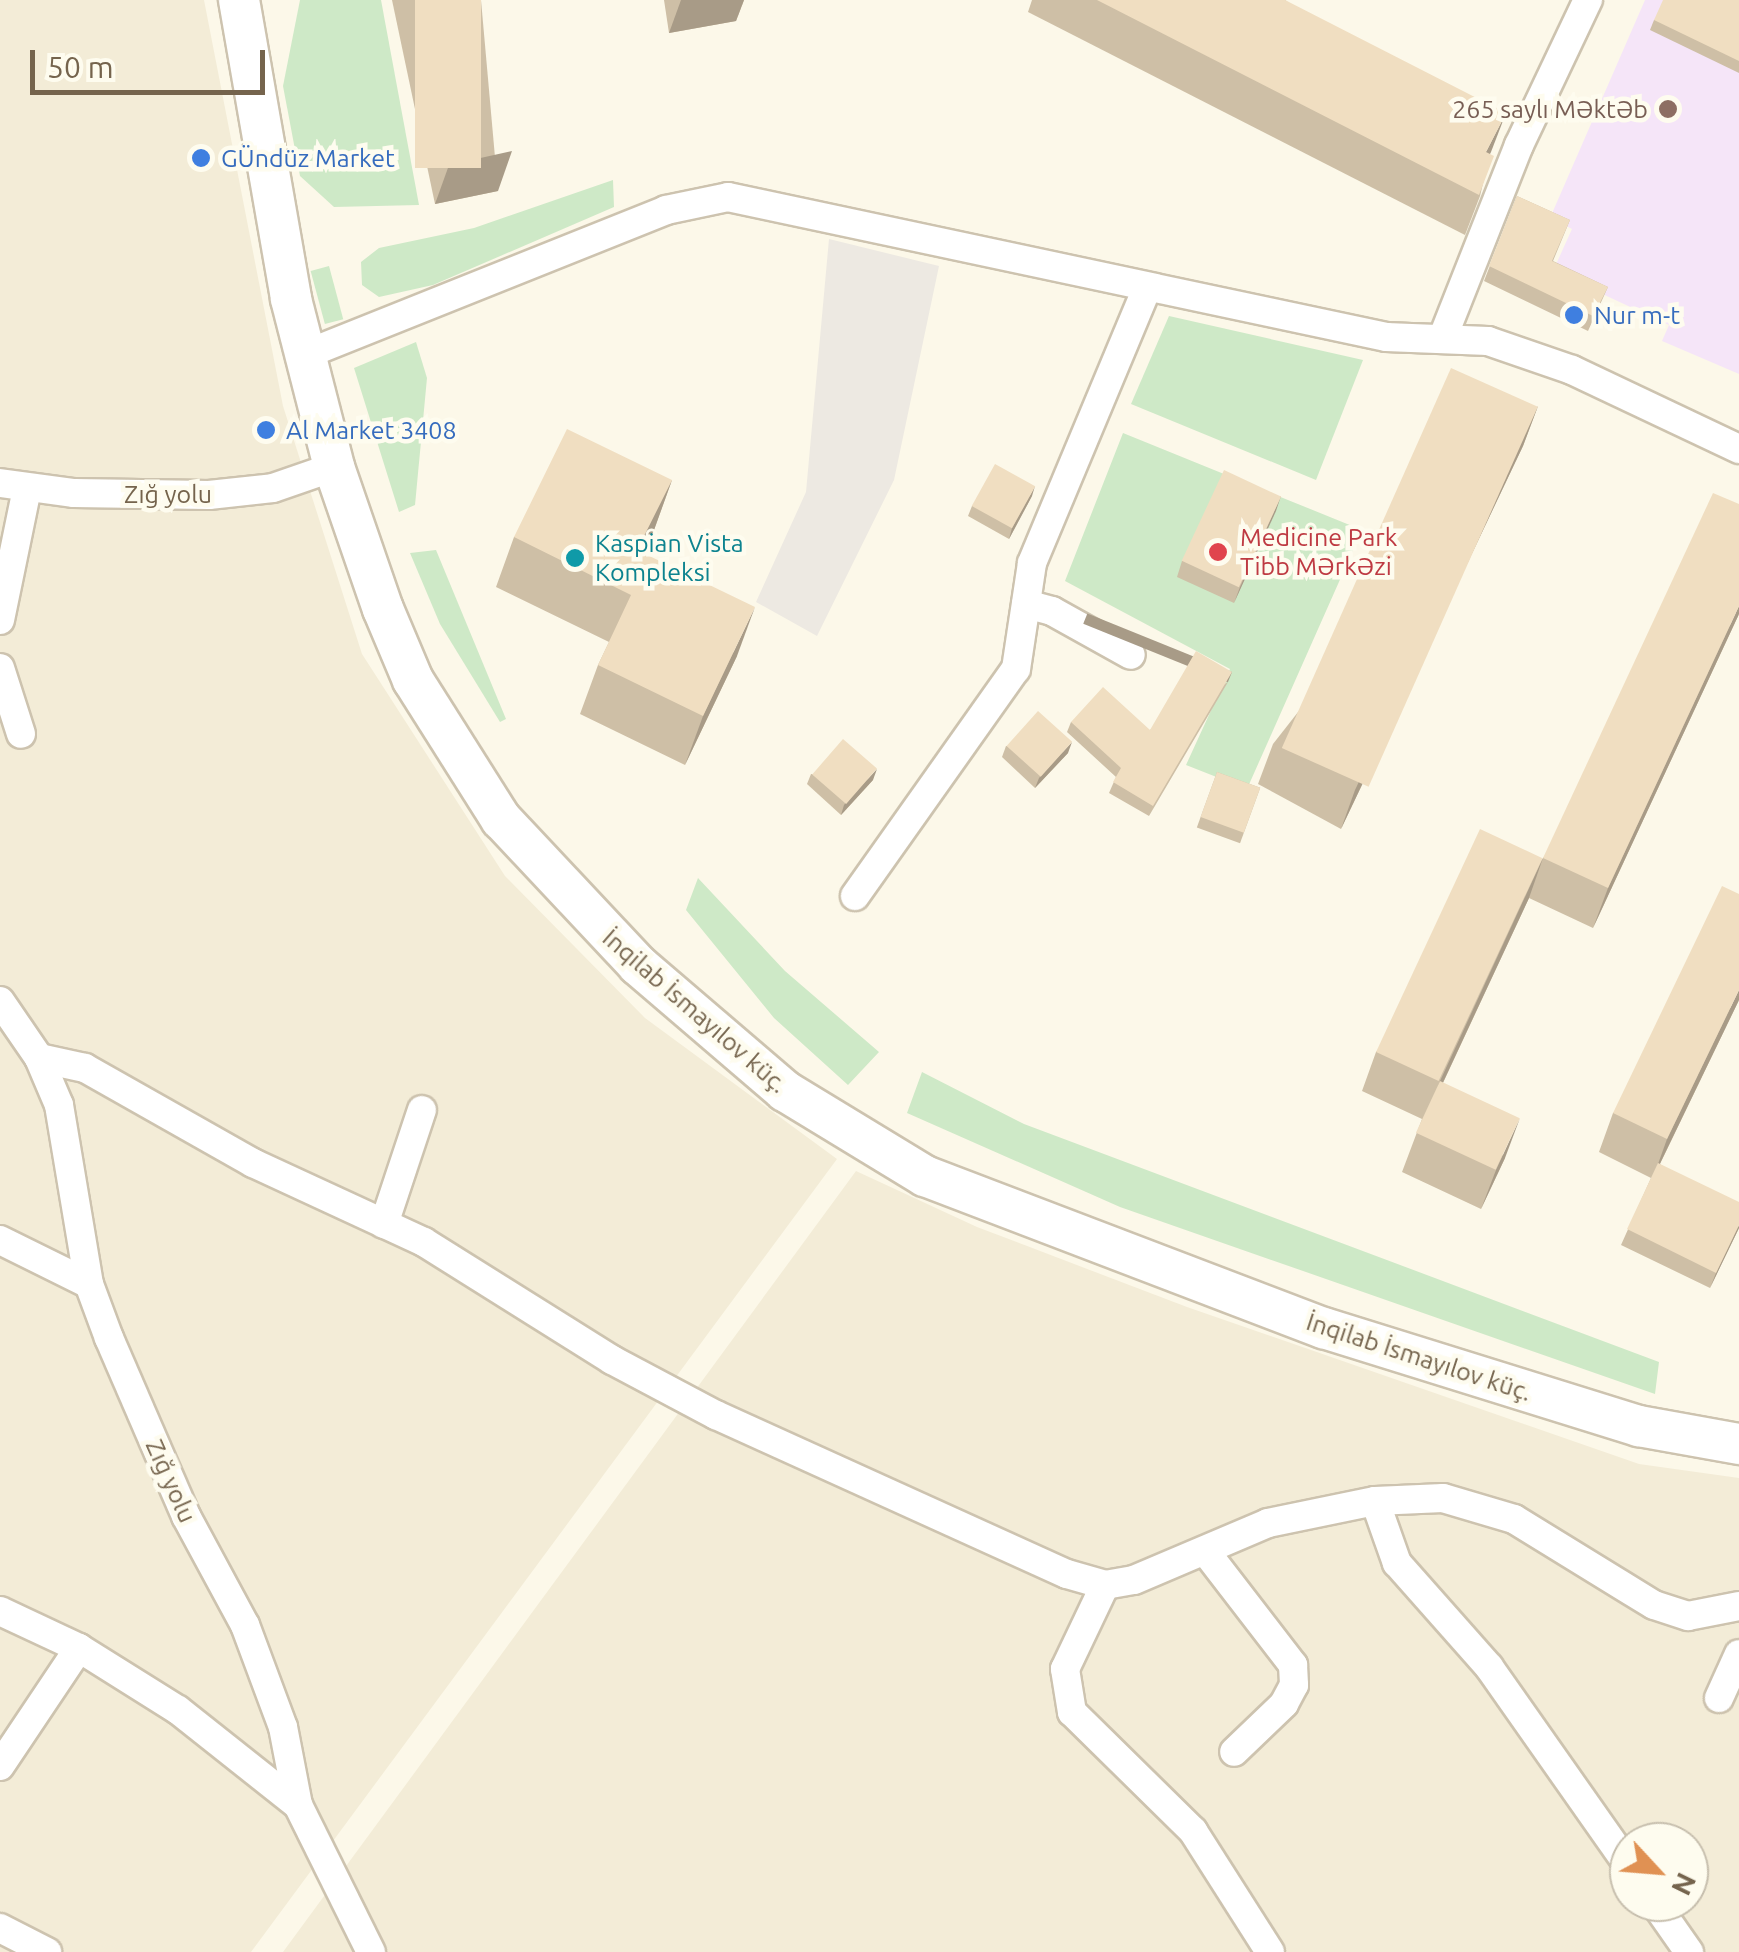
<!DOCTYPE html>
<meta charset="utf-8">
<style>
body{margin:0}
#map{position:relative;width:1739px;height:1952px;overflow:hidden;background:#fcf8e9;font-family:Ubuntu,sans-serif}
div>[style]{position:absolute}
.residential>*{inset:0;background:#f3ecd7}
.industrial>*{inset:0;background:#ede9e2}
.education>*{inset:0;background:#f5e5f8}
.green>*{inset:0;background:#cee9c7;transform-origin:0 0}
.roads{filter:drop-shadow(2px 0 #cdc3af) drop-shadow(-2px 0 #cdc3af) drop-shadow(0 2px #cdc3af) drop-shadow(0 -2px #cdc3af)}
.street>*{height:28px;margin:-14px;padding:0 14px;transform-origin:14px;border-radius:14px;background:#fff}
.secondary>*{height:40px;margin:-20px;padding:0 20px;transform-origin:20px;border-radius:20px;background:#fff}
.wall>*{inset:0;background:#cebfa6;transform-origin:0 0}
.shaded-wall>*{inset:0;background:#a89b87;transform-origin:0 0}
.building>*{inset:0;background:#f0dec1;transform-origin:0 0}
.dots>*{width:28px;height:28px;translate:-50% -50%;box-sizing:border-box;border:5px solid #fefcef;border-radius:50%}
span{translate:-50% -50%;white-space:nowrap;text-align:center;line-height:1.15;-webkit-text-stroke:9px #fefcef;paint-order:stroke}
.education-label{font-size:25px;color:#785e54}
.right{translate:-100% -50%;text-align:right}
.shop-label{font-size:25px;color:#366cbe}
.left{translate:0 -50%;text-align:left}
.street-label{font-size:25px;color:#75644d}
.health-label{font-size:25px;color:#be3a42}
.culture-label{font-size:25px;color:#0d838f}
.north{position:absolute;left:1609px;top:1822px;width:100px;height:100px;box-sizing:border-box;background:#fefcef;border:2px solid #c7bfae;border-radius:50%;rotate:116deg;font-size:28px;font-weight:700;line-height:40px;text-align:center;color:#75644d}
.north::after{content:'';display:block;margin:auto;width:35px;height:45px;background:#e09153;clip-path:polygon(50% 0,100% 100%,50% 72%,0 100%)}
.scale{position:absolute;left:30px;top:50px;width:235px;height:45px;box-sizing:border-box;border:5px solid #75644d;border-top:0;padding-left:12px;font-size:30px;line-height:35px;white-space:nowrap;color:#75644d;-webkit-text-stroke:8px #fefcef;paint-order:stroke}
</style>
<div id="map">
<div class="residential">
<i style="clip-path:polygon(0 0,204px 0,283px 406px,362px 654px,505px 876px,645px 1018px,837px 1159px,251px 1952px,0 1952px)"></i>
<i style="clip-path:polygon(evenodd,856px 1171px,977px 1227px,1187px 1307px,1639px 1464px,1739px 1478px,1739px 1952px,283px 1952px,856px 1171px,1629px 1842px,1689px 1842px,1689px 1902px,1629px 1902px,1629px 1842px)"></i>
</div>
<div class="industrial">
<i style="clip-path:polygon(829px 239px,939px 266px,894px 480px,817px 636px,756px 602px,806px 492px)"></i>
</div>
<div class="education">
<i style="clip-path:polygon(1645px 0,1739px 0,1739px 374px,1662px 341px,1669px 325px,1553px 271px,1572px 229px,1550px 218px)"></i>
</div>
<div class="green">
<i style="clip-path:polygon(300px 0,381px 0,419px 205px,334px 207px,300px 176px,283px 86px)"></i>
<i style="clip-path:polygon(613px 180px,614px 207px,433px 285px,379px 297px,362px 285px,361px 262px,379px 248px,474px 228px)"></i>
<i style="left:329px;top:266px;width:55px;height:19px;rotate:75deg"></i>
<i style="clip-path:polygon(1169px 316px,1363px 360px,1316px 480px,1131px 404px)"></i>
<i style="clip-path:polygon(416px 342px,427px 378px,415px 505px,399px 512px,354px 368px)"></i>
<i style="clip-path:polygon(1123px 433px,1362px 530px,1247px 789px,1186px 765px,1230px 669px,1065px 581px)"></i>
<i style="clip-path:polygon(436px 550px,506px 719px,500px 722px,440px 624px,410px 553px)"></i>
<i style="clip-path:polygon(698px 878px,785px 971px,879px 1052px,848px 1085px,774px 1018px,686px 910px)"></i>
<i style="clip-path:polygon(922px 1072px,1024px 1124px,1659px 1362px,1655px 1394px,1120px 1207px,907px 1113px)"></i>
</div>
<div class="roads">
<div class="street">
<i style="left:1443px;top:337px;width:206px;rotate:-68.4deg"></i>
<i style="left:1519px;top:145px;width:161px;rotate:-64.6deg"></i>
<i style="left:304px;top:355px;width:390px;rotate:-21.8deg"></i>
<i style="left:666px;top:210px;width:63px;rotate:-11.8deg"></i>
<i style="left:728px;top:197px;width:673px;rotate:12.01deg"></i>
<i style="left:1386px;top:337px;width:102px;rotate:2.2deg"></i>
<i style="left:1488px;top:341px;width:89px;rotate:19deg"></i>
<i style="left:1572px;top:370px;width:185px;rotate:25.3deg"></i>
<i style="left:0;top:483px;width:75px;rotate:7.7deg"></i>
<i style="left:74px;top:493px;width:135px;rotate:0.8deg"></i>
<i style="left:209px;top:495px;width:64px;rotate:-6.2deg"></i>
<i style="left:273px;top:488px;width:65px;rotate:-19deg"></i>
<i style="left:1026px;top:604px;width:27px;rotate:15deg"></i>
<i style="left:1052px;top:611px;width:90px;rotate:29.1deg"></i>
<i style="left:0;top:620px;width:135px;rotate:-78.4deg"></i>
<i style="left:0;top:668px;width:69px;rotate:72.3deg"></i>
<i style="left:855px;top:896px;width:278px;rotate:-54.7deg"></i>
<i style="left:1016px;top:669px;width:107px;rotate:-81.4deg"></i>
<i style="left:1032px;top:563px;width:298px;rotate:-67.3deg"></i>
<i style="left:0;top:1001px;width:69px;rotate:55.6deg"></i>
<i style="left:39px;top:1058px;width:51px;rotate:66.9deg"></i>
<i style="left:59px;top:1105px;width:181px;rotate:80.5deg"></i>
<i style="left:89px;top:1284px;width:58px;rotate:69.7deg"></i>
<i style="left:109px;top:1338px;width:194px;rotate:66.6deg"></i>
<i style="left:186px;top:1516px;width:124px;rotate:61.6deg"></i>
<i style="left:245px;top:1625px;width:109px;rotate:69.6deg"></i>
<i style="left:283px;top:1727px;width:79px;rotate:79.1deg"></i>
<i style="left:298px;top:1805px;width:164px;rotate:63.6deg"></i>
<i style="left:39px;top:1058px;width:47px;rotate:12.3deg"></i>
<i style="left:85px;top:1068px;width:193px;rotate:29.5deg"></i>
<i style="left:253px;top:1163px;width:188px;rotate:24.8deg"></i>
<i style="left:424px;top:1242px;width:222px;rotate:32.1deg"></i>
<i style="left:612px;top:1360px;width:118px;rotate:27.9deg"></i>
<i style="left:716px;top:1415px;width:385px;rotate:24.4deg"></i>
<i style="left:1067px;top:1574px;width:40px;rotate:16deg"></i>
<i style="left:1105px;top:1585px;width:29px;rotate:-10deg"></i>
<i style="left:1134px;top:1580px;width:146px;rotate:-23deg"></i>
<i style="left:1268px;top:1523px;width:109px;rotate:-11.6deg"></i>
<i style="left:1375px;top:1501px;width:68px;rotate:-2.5deg"></i>
<i style="left:1443px;top:1498px;width:74px;rotate:16.5deg"></i>
<i style="left:1514px;top:1519px;width:164px;rotate:31.6deg"></i>
<i style="left:1654px;top:1605px;width:36px;rotate:18deg"></i>
<i style="left:1688px;top:1616px;width:52px;rotate:-11.1deg"></i>
<i style="left:384px;top:1224px;width:120px;rotate:-71.6deg"></i>
<i style="left:0;top:1240px;width:99px;rotate:26.3deg"></i>
<i style="left:1375px;top:1501px;width:66px;rotate:70.5deg"></i>
<i style="left:1397px;top:1563px;width:139px;rotate:48.5deg"></i>
<i style="left:1489px;top:1667px;width:243px;rotate:54.9deg"></i>
<i style="left:1206px;top:1552px;width:143px;rotate:52.4deg"></i>
<i style="left:1293px;top:1665px;width:20px;rotate:87deg"></i>
<i style="left:1294px;top:1685px;width:21px;rotate:118deg"></i>
<i style="left:1284px;top:1704px;width:69px;rotate:136.2deg"></i>
<i style="left:1105px;top:1585px;width:93px;rotate:115.5deg"></i>
<i style="left:1065px;top:1669px;width:44px;rotate:80.8deg"></i>
<i style="left:1072px;top:1712px;width:170px;rotate:44.5deg"></i>
<i style="left:1193px;top:1831px;width:143px;rotate:57.5deg"></i>
<i style="left:0;top:1611px;width:87px;rotate:25.1deg"></i>
<i style="left:79px;top:1648px;width:117px;rotate:32.1deg"></i>
<i style="left:178px;top:1710px;width:153px;rotate:38.4deg"></i>
<i style="left:1719px;top:1698px;width:48px;rotate:-65.6deg"></i>
<i style="left:0;top:1766px;width:142px;rotate:-56.2deg"></i>
<i style="left:1654px;top:1902px;width:61px;rotate:55deg"></i>
<i style="left:0;top:1928px;width:53px;rotate:27.1deg"></i>
</div>
<div class="secondary">
<i style="left:239px;top:0;width:303px;rotate:80.1deg"></i>
<i style="left:291px;top:299px;width:173px;rotate:75.6deg"></i>
<i style="left:334px;top:467px;width:150px;rotate:71deg"></i>
<i style="left:383px;top:609px;width:77px;rotate:67.1deg"></i>
<i style="left:413px;top:680px;width:165px;rotate:57.7deg"></i>
<i style="left:501px;top:819px;width:200px;rotate:46.8deg"></i>
<i style="left:638px;top:965px;width:194px;rotate:40.6deg"></i>
<i style="left:785px;top:1091px;width:164px;rotate:31.3deg"></i>
<i style="left:925px;top:1176px;width:427px;rotate:20.9deg"></i>
<i style="left:1324px;top:1328px;width:330px;rotate:17.3deg"></i>
<i style="left:1639px;top:1426px;width:102px;rotate:10.2deg"></i>
</div>
</div>
<div class="wall">
<i style="clip-path:polygon(392px 0,481px 0,498px 191px,435px 204px)"></i>
<i style="clip-path:polygon(664px 0,744px 0,736px 21px,669px 33px)"></i>
<i style="clip-path:polygon(1032px 0,1285px 0,1490px 154px,1480px 196px,1465px 235px,1028px 12px)"></i>
<i style="clip-path:polygon(1739px 0,1739px 73px,1650px 30px,1654px 20px)"></i>
<i style="clip-path:polygon(1517px 196px,1570px 220px,1553px 261px,1608px 287px,1588px 331px,1484px 281px)"></i>
<i style="clip-path:polygon(1538px 406px,1523px 446px,1341px 829px,1258px 784px,1273px 744px)"></i>
<i style="clip-path:polygon(672px 480px,654px 530px,642px 553px,737px 656px,685px 765px,580px 714px,598px 665px,609px 642px,496px 587px,514px 537px)"></i>
<i style="clip-path:polygon(1032px 496px,1009px 539px,968px 516px,972px 506px)"></i>
<i style="clip-path:polygon(1281px 496px,1234px 603px,1177px 577px,1182px 561px)"></i>
<i style="clip-path:polygon(1739px 614px,1593px 928px,1529px 898px,1443px 1083px,1505px 1158px,1481px 1209px,1402px 1172px,1422px 1119px,1362px 1091px,1376px 1052px,1543px 858px)"></i>
<i style="clip-path:polygon(1228px 682px,1149px 816px,1109px 793px,1116px 777px,1067px 732px,1071px 722px,1150px 730px)"></i>
<i style="clip-path:polygon(1006px 746px,1068px 753px,1035px 788px,1002px 757px)"></i>
<i style="left:1217px;top:772px;width:46px;height:59px;rotate:20deg"></i>
<i style="clip-path:polygon(811px 774px,873px 780px,841px 815px,807px 784px)"></i>
<i style="clip-path:polygon(1739px 1000px,1660px 1164px,1739px 1228px,1710px 1288px,1621px 1245px,1651px 1178px,1599px 1152px,1613px 1113px)"></i>
</div>
<div class="shaded-wall">
<i style="clip-path:polygon(681px 0,744px 0,736px 21px,669px 33px)"></i>
<i style="clip-path:polygon(1506px 113px,1491px 152px,1471px 192px,1486px 152px)"></i>
<i style="clip-path:polygon(512px 151px,498px 191px,435px 204px,449px 165px)"></i>
<i style="clip-path:polygon(1538px 406px,1523px 446px,1341px 829px,1355px 790px)"></i>
<i style="clip-path:polygon(672px 480px,654px 530px,623px 591px,637px 550px)"></i>
<i style="clip-path:polygon(1035px 486px,1032px 496px,1009px 539px,1012px 528px)"></i>
<i style="clip-path:polygon(1281px 496px,1276px 511px,1234px 603px,1240px 587px)"></i>
<i style="clip-path:polygon(1739px 606px,1739px 614px,1593px 928px,1608px 888px)"></i>
<i style="clip-path:polygon(755px 607px,737px 656px,685px 765px,703px 716px)"></i>
<i style="left:1232px;top:672px;width:11px;height:156px;rotate:112deg"></i>
<i style="clip-path:polygon(1072px 742px,1068px 753px,1035px 788px,1039px 778px)"></i>
<i style="clip-path:polygon(877px 769px,873px 780px,841px 815px,844px 805px)"></i>
<i style="clip-path:polygon(1543px 858px,1529px 898px,1425px 1121px,1440px 1081px)"></i>
<i style="clip-path:polygon(1739px 990px,1739px 1000px,1653px 1178px,1667px 1139px)"></i>
<i style="clip-path:polygon(1520px 1118px,1505px 1158px,1481px 1209px,1496px 1170px)"></i>
<i style="clip-path:polygon(1739px 1225px,1739px 1228px,1710px 1288px,1716px 1273px)"></i>
</div>
<div class="building">
<i style="left:415px;top:0;width:66px;height:168px"></i>
<i style="clip-path:polygon(1097px 0,1285px 0,1506px 113px,1486px 152px,1494px 156px,1479px 195px)"></i>
<i style="clip-path:polygon(1663px 0,1739px 0,1739px 61px,1654px 20px)"></i>
<i style="clip-path:polygon(1517px 196px,1570px 220px,1552px 261px,1608px 287px,1593px 316px,1489px 266px)"></i>
<i style="left:1451px;top:368px;width:95px;height:416px;rotate:24deg"></i>
<i style="clip-path:polygon(567px 429px,672px 480px,637px 550px,755px 607px,703px 716px,598px 665px,631px 595px,514px 537px)"></i>
<i style="left:995px;top:464px;width:46px;height:48px;rotate:29deg"></i>
<i style="left:1224px;top:470px;width:63px;height:100px;rotate:25deg"></i>
<i style="clip-path:polygon(1713px 493px,1739px 504px,1739px 606px,1608px 888px,1543px 858px)"></i>
<i style="clip-path:polygon(1196px 651px,1232px 672px,1153px 806px,1113px 782px,1121px 768px,1071px 722px,1103px 687px,1150px 730px)"></i>
<i style="left:1038px;top:711px;width:46px;height:47px;rotate:42deg"></i>
<i style="left:843px;top:739px;width:45px;height:47px;rotate:41deg"></i>
<i style="left:1217px;top:772px;width:46px;height:48px;rotate:20deg"></i>
<i style="left:1480px;top:829px;width:69px;height:246px;rotate:25deg"></i>
<i style="clip-path:polygon(1722px 886px,1739px 894px,1739px 990px,1667px 1139px,1613px 1113px)"></i>
<i style="left:1440px;top:1081px;width:88px;height:57px;rotate:25deg"></i>
<i style="clip-path:polygon(1658px 1163px,1739px 1202px,1739px 1225px,1716px 1273px,1627px 1229px)"></i>
</div>
<div class="dots">
<i style="left:1668px;top:109px;background:#8d6e63"></i>
<i style="left:201px;top:158px;background:#3f7fe0"></i>
<i style="left:1574px;top:315px;background:#3f7fe0"></i>
<i style="left:266px;top:430px;background:#3f7fe0"></i>
<i style="left:1218px;top:552px;background:#e0444e"></i>
<i style="left:575px;top:558px;background:#0f9aa8"></i>
</div>
<div class="education-label">
<span class="right" style="left:1648px;top:109px">265 saylı Məktəb</span>
</div>
<div class="shop-label">
<span class="left" style="left:221px;top:158px">GÜndüz Market</span>
<span class="left" style="left:1594px;top:315px">Nur m-t</span>
<span class="left" style="left:286px;top:430px">Al Market 3408</span>
</div>
<div class="street-label">
<span style="left:168px;top:494px">Zığ yolu</span>
<span style="left:695px;top:1011px;rotate:41deg">İnqilab İsmayılov küç.</span>
<span style="left:1419px;top:1357px;rotate:18deg">İnqilab İsmayılov küç.</span>
<span style="left:171px;top:1481px;rotate:66deg">Zığ yolu</span>
</div>
<div class="health-label">
<span class="left" style="left:1240px;top:552px">Medicine Park<br>Tibb Mərkəzi</span>
</div>
<div class="culture-label">
<span class="left" style="left:595px;top:558px">Kaspian Vista<br>Kompleksi</span>
</div>
<div class="north">N</div>
<div class="scale">50 m</div>
</div>
